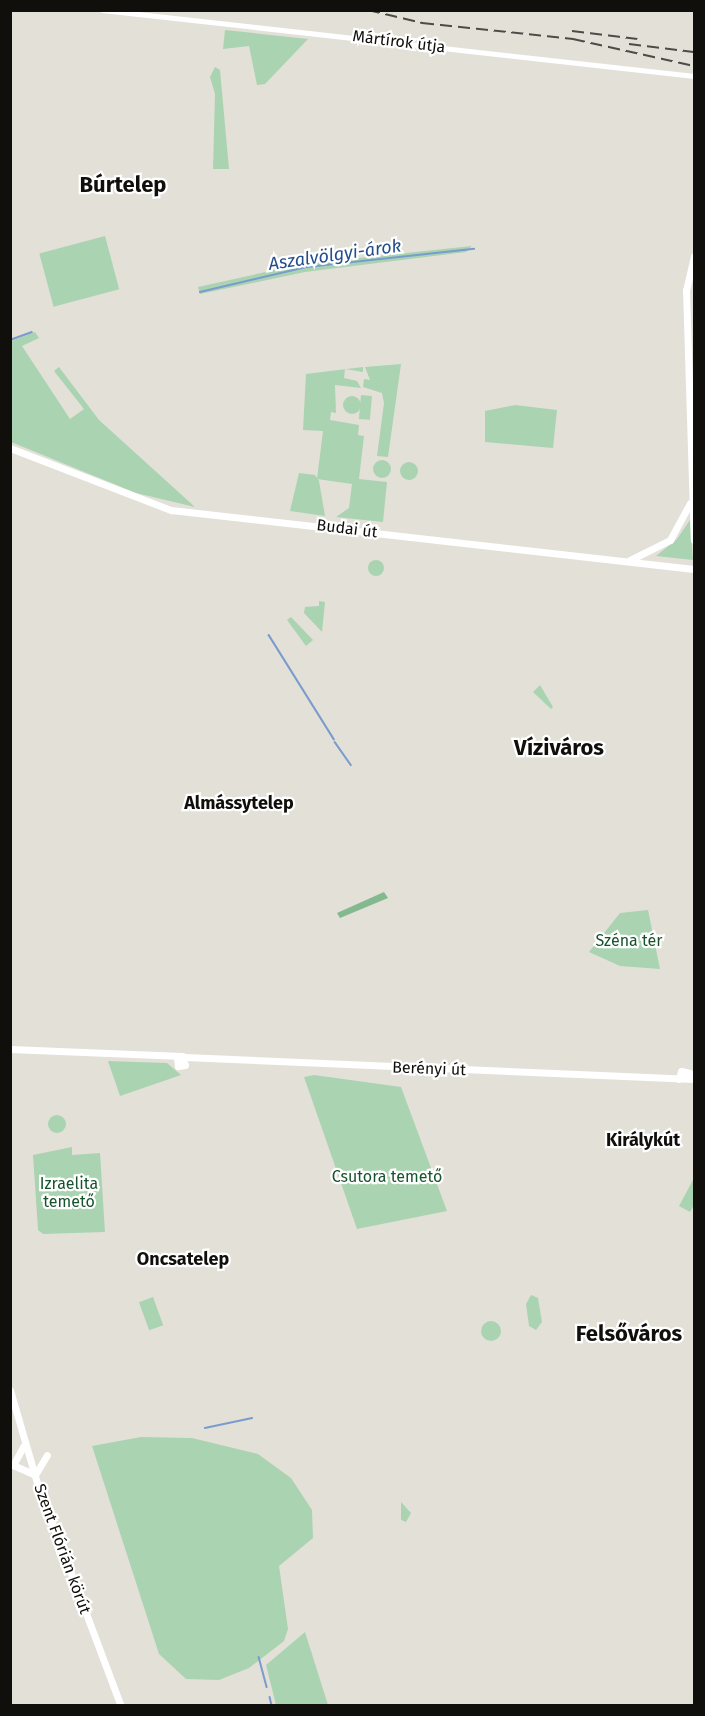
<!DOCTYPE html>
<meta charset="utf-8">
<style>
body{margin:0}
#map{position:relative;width:705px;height:1716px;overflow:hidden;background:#e3e0d8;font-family:"Fira Sans",sans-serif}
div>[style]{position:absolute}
.green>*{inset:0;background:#aad3b2;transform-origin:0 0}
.round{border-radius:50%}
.forest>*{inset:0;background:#82b98e}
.stream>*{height:1.5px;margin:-0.75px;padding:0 0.75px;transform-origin:0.75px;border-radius:0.75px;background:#799bce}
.minor>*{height:5px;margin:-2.5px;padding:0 2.5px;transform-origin:2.5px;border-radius:2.5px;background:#fff}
.major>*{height:7px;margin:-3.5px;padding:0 3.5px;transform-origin:3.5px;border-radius:3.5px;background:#fff}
.rail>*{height:1.5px;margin-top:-0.75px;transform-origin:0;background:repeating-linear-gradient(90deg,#4d4b47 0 12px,transparent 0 18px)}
span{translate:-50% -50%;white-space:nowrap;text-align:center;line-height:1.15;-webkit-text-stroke:4.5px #fff;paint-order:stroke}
.street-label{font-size:16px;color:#100f0c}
.park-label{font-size:16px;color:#16532b}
.water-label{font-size:18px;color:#234d8c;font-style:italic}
.neighbourhood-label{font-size:18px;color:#100f0c;font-weight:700}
.district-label{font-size:22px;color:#100f0c;font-weight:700}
.frame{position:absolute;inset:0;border:12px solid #100f0c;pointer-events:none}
</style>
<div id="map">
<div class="green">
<i style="clip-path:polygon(225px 30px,308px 39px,265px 84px,257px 85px,249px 46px,223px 49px)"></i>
<i style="clip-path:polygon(215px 67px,220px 70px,229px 169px,213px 169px,215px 94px,210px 77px)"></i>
<i style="left:105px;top:236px;width:55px;height:68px;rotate:75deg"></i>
<i style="clip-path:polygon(472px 246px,466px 252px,305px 272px,200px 294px,198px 287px,302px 264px)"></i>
<i style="clip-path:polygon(35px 332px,39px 338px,22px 346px,70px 419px,84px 409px,54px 371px,59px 367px,99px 420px,195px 507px,136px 493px,11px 442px,11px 341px)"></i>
<i style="clip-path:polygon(401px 364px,388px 457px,377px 456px,384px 403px,382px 393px,363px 387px,364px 379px,370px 380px,365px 367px)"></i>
<i style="clip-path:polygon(363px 367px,363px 372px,345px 369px,344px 378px,357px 381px,361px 388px,335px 385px,336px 413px,331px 412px,330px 420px,359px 425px,358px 435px,364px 436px,359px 479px,387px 482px,383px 522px,336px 517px,349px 508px,352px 484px,317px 479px,323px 431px,303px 430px,306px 374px)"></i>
<i style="left:361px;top:395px;width:11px;height:24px;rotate:5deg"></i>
<i class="round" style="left:343px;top:396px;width:18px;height:18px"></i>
<i style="clip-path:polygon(515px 405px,557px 410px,553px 448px,485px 442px,485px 411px)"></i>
<i class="round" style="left:373px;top:460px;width:18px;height:18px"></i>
<i class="round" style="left:400px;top:462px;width:18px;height:18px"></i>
<i style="clip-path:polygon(299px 473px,315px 475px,319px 481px,325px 516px,290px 511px)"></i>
<i style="clip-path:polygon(690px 520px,693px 560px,656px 556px,677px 539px)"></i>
<i class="round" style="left:368px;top:560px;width:16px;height:16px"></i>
<i style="clip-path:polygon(319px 601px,325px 602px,322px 632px,304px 613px,305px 607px,319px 606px)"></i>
<i style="clip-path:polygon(291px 617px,313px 640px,306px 646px,287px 620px)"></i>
<i style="clip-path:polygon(540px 685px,553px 707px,551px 709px,533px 692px)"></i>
<i style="clip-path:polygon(648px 910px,660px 969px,620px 966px,589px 952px,620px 913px)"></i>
<i style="clip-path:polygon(108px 1061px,167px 1063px,181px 1075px,120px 1096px)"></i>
<i style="clip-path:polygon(314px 1075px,401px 1087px,447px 1211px,357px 1229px,304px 1077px)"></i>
<i class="round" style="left:48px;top:1115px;width:18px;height:18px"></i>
<i style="clip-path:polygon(72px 1147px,72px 1155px,100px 1153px,105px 1232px,43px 1234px,38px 1230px,33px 1155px)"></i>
<i style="clip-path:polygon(694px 1178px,694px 1205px,690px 1212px,679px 1206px)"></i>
<i style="clip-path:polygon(531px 1295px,538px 1298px,542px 1322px,536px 1330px,529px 1326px,526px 1304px)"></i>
<i style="left:153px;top:1297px;width:30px;height:15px;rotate:70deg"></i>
<i class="round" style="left:481px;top:1321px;width:20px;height:20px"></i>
<i style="clip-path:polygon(141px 1437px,192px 1438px,258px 1454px,291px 1478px,312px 1510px,313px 1538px,279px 1566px,288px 1629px,284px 1641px,249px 1668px,219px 1680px,186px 1679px,159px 1654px,92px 1446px)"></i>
<i style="clip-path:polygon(401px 1502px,411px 1513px,406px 1522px,401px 1520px)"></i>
<i style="clip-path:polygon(305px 1632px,328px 1705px,276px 1705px,266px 1665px)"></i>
</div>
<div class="forest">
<i style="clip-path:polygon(384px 892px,388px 898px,340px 918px,337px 913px)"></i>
</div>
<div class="stream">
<i style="left:200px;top:292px;width:110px;rotate:-13.2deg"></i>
<i style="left:307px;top:267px;width:168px;rotate:-6.2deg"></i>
<i style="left:10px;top:340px;width:23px;rotate:-20deg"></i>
<i style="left:269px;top:635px;width:123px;rotate:58deg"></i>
<i style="left:335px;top:742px;width:28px;rotate:55deg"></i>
<i style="left:205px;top:1428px;width:48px;rotate:-12deg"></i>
<i style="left:259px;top:1657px;width:31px;rotate:75deg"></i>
<i style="left:270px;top:1697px;width:9px;rotate:77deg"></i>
</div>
<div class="minor">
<i style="left:102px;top:10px;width:596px;rotate:6.36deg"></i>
</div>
<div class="major">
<i style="left:694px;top:256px;width:35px;rotate:103deg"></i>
<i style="left:686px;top:290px;width:250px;rotate:88.2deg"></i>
<i style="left:10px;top:448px;width:173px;rotate:21.1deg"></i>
<i style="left:171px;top:510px;width:526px;rotate:6.44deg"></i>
<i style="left:630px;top:560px;width:45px;rotate:-26.6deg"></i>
<i style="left:670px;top:540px;width:42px;rotate:-61.6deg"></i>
<i style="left:10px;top:1049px;width:172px;rotate:2.3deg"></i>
<i style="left:182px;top:1056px;width:9px;rotate:72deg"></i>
<i style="left:185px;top:1065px;width:7px;rotate:172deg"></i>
<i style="left:178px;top:1066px;width:8px;rotate:-97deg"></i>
<i style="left:184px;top:1057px;width:510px;rotate:2.47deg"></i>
<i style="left:679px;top:1079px;width:8px;rotate:-76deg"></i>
<i style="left:681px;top:1071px;width:9px;rotate:13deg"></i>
<i style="left:10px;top:1390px;width:97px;rotate:73.8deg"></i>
<i style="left:37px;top:1483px;width:238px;rotate:69.4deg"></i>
<i style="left:13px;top:1465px;width:23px;rotate:-61deg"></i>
<i style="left:13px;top:1465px;width:24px;rotate:24deg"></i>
<i style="left:35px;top:1475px;width:23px;rotate:-59deg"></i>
</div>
<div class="rail">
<i style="left:368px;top:10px;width:56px;rotate:13.5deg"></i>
<i style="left:422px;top:23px;width:152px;rotate:6deg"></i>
<i style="left:573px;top:39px;width:124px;rotate:12.6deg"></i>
<i style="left:572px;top:31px;width:66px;rotate:6.9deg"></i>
<i style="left:629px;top:44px;width:65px;rotate:7deg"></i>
</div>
<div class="street-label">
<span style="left:399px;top:42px;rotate:7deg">Mártírok útja</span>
<span style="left:347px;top:529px;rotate:7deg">Budai út</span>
<span style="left:429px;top:1069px;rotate:2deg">Berényi út</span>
<span style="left:62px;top:1549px;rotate:70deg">Szent Flórián körút</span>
</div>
<div class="park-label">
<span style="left:629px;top:941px">Széna tér</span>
<span style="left:387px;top:1177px">Csutora temető</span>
<span style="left:69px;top:1193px">Izraelita<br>temető</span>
</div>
<div class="water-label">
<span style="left:335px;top:255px;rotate:-8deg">Aszalvölgyi-árok</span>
</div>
<div class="neighbourhood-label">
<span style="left:239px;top:803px">Almássytelep</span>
<span style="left:643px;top:1140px">Királykút</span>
<span style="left:183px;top:1259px">Oncsatelep</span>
</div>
<div class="district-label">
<span style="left:123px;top:185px">Búrtelep</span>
<span style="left:559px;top:748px">Víziváros</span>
<span style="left:629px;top:1334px">Felsőváros</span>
</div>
<div class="frame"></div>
</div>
